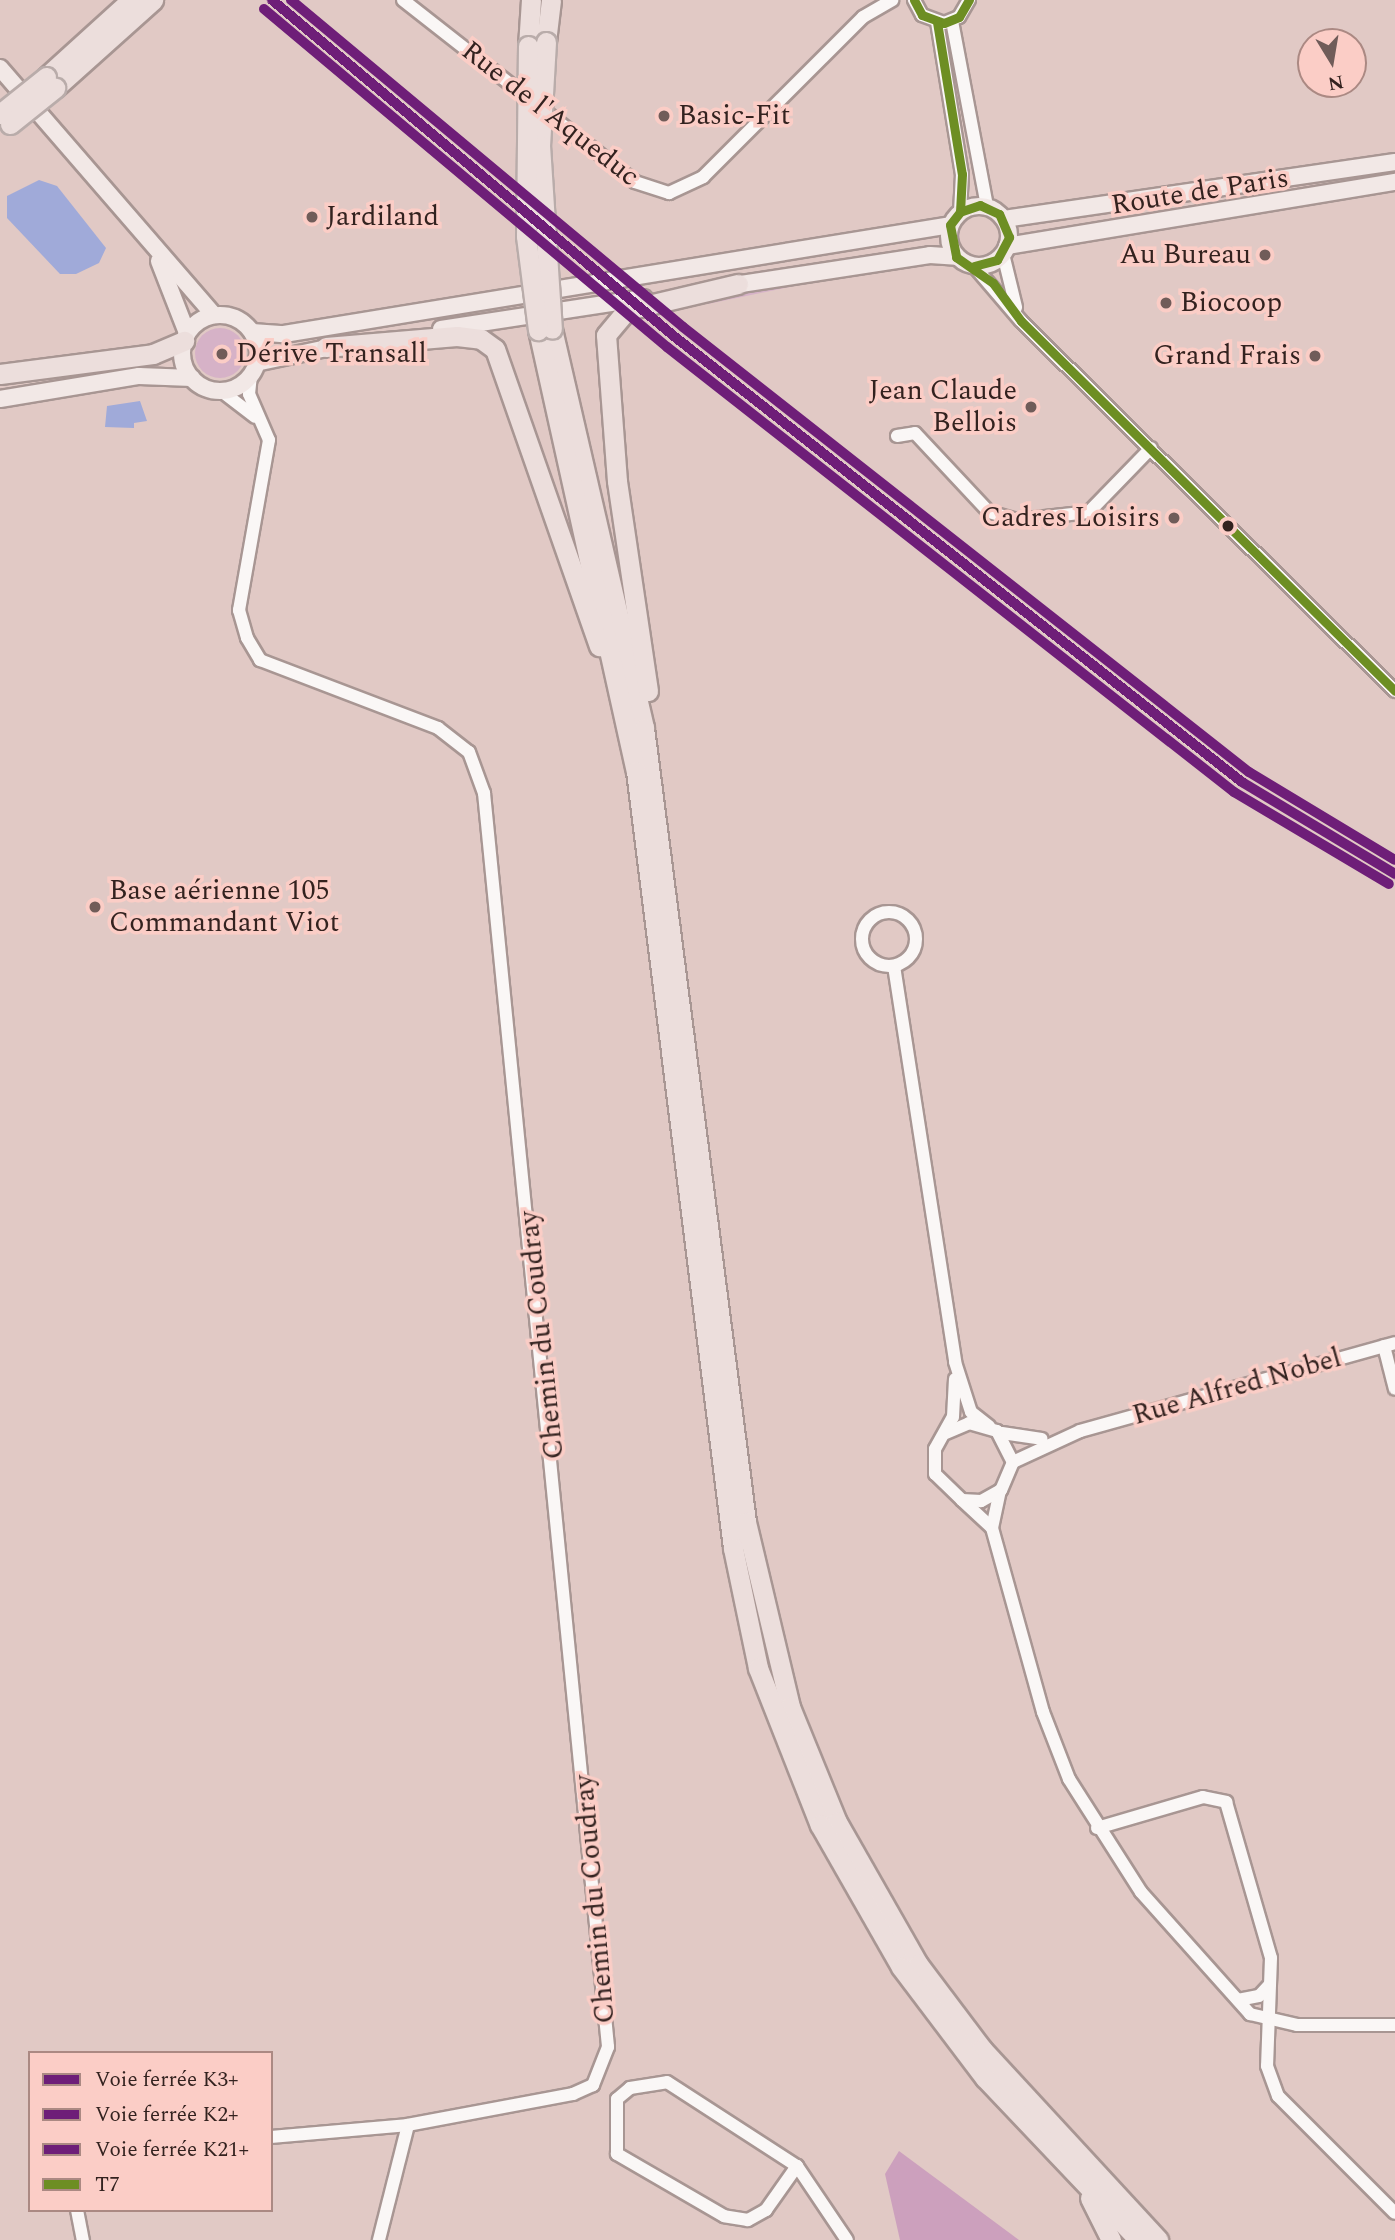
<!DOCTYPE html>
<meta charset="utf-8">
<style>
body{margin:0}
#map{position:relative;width:1395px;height:2240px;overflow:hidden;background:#e1c9c5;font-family:Spectral,serif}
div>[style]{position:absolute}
.green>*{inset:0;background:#d6b2c7}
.round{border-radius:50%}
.forest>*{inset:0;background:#cca0bd}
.water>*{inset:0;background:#a0aad9}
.roads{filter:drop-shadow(2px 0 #a89693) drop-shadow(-2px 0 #a89693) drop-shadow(0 2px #a89693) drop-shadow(0 -2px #a89693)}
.minor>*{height:12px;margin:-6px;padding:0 6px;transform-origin:6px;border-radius:6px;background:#faf7f6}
.minor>.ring{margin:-6px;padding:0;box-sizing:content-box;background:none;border:12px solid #faf7f6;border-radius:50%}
.major>*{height:16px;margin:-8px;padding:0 8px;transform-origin:8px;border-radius:8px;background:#f2e8e6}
.major>.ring{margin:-8px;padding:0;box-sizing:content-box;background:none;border:16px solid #f2e8e6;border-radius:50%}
.highway>*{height:19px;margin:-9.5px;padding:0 9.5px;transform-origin:9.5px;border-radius:9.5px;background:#ecdedc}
.bridges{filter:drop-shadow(2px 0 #b9acaa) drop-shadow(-2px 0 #b9acaa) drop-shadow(0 2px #b9acaa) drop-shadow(0 -2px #b9acaa)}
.highway-bridge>*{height:19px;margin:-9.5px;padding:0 9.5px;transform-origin:9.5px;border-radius:9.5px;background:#ecdedc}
.bus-1>*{height:9px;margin:-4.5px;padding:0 4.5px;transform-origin:4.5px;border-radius:4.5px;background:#6d8e23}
.rail-1>*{height:10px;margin:-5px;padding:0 5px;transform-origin:5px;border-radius:5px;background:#6e1e78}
.rail-2>*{height:10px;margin:-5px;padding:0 5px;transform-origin:5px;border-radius:5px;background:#6e1e78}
.rail-3>*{height:10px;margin:-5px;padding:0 5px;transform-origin:5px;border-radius:5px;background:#6e1e78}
.dots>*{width:19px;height:19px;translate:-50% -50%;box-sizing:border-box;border:4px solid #fbcdc6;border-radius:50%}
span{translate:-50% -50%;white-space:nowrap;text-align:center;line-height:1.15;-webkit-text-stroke:7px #fbcdc6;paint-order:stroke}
.street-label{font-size:28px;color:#33221f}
.poi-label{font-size:28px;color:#33221f}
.left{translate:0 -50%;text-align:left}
.right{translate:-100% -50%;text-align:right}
.legend{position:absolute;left:28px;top:2051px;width:245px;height:161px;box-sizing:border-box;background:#fbcdc6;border:2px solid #ab8983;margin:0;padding:9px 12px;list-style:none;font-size:21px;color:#33221f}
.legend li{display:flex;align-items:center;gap:14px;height:35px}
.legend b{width:35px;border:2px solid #ab8983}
.north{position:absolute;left:1297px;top:28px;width:70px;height:70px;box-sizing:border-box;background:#fbcdc6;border:2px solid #ab8983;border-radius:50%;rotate:169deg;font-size:19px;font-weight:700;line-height:28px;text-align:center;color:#33221f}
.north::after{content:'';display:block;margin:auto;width:24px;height:32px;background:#705c59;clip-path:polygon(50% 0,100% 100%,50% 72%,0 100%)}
</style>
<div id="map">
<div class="green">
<i style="clip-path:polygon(809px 283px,708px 304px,699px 300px)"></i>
<i class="round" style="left:195px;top:328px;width:50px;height:50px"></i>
</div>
<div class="forest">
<i style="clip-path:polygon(899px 2151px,1019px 2240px,900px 2240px,885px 2174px)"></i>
</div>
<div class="water">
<i style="clip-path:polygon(39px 180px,57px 186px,106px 248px,99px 263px,76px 274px,60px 274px,7px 218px,7px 196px)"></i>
<i style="clip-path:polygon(140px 401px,147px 421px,134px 423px,134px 428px,105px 427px,107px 406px)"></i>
</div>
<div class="roads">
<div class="minor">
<i style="left:403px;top:0;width:295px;rotate:38.1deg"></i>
<i style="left:635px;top:182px;width:36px;rotate:18deg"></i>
<i style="left:669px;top:193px;width:38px;rotate:-25deg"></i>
<i style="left:703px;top:177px;width:226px;rotate:-45deg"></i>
<i style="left:863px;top:17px;width:34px;rotate:-30deg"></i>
<i style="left:914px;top:0;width:17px;rotate:62deg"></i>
<i style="left:922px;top:15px;width:23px;rotate:20deg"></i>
<i style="left:944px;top:23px;width:16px;rotate:-22deg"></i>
<i style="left:959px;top:17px;width:20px;rotate:-60deg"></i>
<i style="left:952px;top:21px;width:189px;rotate:79.3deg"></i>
<i style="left:937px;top:22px;width:154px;rotate:80.7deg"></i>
<i style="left:962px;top:174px;width:38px;rotate:93deg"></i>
<i style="left:1003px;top:254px;width:55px;rotate:76.2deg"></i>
<i style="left:974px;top:266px;width:72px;rotate:49.5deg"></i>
<i style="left:1021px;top:321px;width:526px;rotate:44.69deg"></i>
<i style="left:251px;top:375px;width:19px;rotate:96deg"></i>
<i style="left:249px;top:394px;width:50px;rotate:66.5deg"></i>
<i style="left:269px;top:440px;width:173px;rotate:100deg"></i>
<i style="left:239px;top:610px;width:29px;rotate:74deg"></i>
<i style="left:247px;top:638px;width:26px;rotate:59deg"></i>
<i style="left:260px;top:660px;width:191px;rotate:20.9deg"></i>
<i style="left:438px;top:728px;width:39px;rotate:38deg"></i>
<i style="left:469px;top:752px;width:44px;rotate:69.9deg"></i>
<i style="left:484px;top:793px;width:1260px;rotate:84.35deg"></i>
<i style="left:608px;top:2047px;width:41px;rotate:111.5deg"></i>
<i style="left:593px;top:2085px;width:22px;rotate:156deg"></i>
<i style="left:573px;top:2094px;width:168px;rotate:169.4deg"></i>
<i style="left:408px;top:2125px;width:119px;rotate:104.2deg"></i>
<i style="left:220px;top:390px;width:44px;rotate:37.6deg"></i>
<i style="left:897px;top:436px;width:18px;rotate:-9deg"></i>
<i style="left:915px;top:433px;width:108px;rotate:46.9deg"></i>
<i style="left:989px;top:512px;width:29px;rotate:16deg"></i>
<i style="left:1017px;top:520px;width:72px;rotate:-6.3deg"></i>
<i style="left:1089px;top:512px;width:89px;rotate:-45.9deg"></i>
<i class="ring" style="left:862px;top:912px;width:42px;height:42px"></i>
<i style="left:894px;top:966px;width:401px;rotate:81.2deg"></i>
<i style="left:955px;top:1362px;width:52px;rotate:72.3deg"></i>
<i style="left:971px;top:1412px;width:23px;rotate:38deg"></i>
<i style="left:1384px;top:1346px;width:44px;rotate:75.7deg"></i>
<i style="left:946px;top:1433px;width:25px;rotate:-23deg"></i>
<i style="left:969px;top:1423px;width:29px;rotate:16deg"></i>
<i style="left:997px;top:1431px;width:35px;rotate:63deg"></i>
<i style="left:1013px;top:1462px;width:30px;rotate:113deg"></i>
<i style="left:1001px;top:1490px;width:23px;rotate:151deg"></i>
<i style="left:981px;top:1501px;width:19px;rotate:-177deg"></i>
<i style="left:962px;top:1500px;width:37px;rotate:-136deg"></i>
<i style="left:935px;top:1474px;width:25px;rotate:-90deg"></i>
<i style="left:935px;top:1449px;width:37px;rotate:-61deg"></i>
<i style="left:953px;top:1417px;width:38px;rotate:-87deg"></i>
<i style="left:1002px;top:1433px;width:40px;rotate:8.5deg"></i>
<i style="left:1013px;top:1462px;width:74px;rotate:-24.8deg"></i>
<i style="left:1080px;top:1431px;width:327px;rotate:-15.6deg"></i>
<i style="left:962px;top:1500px;width:41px;rotate:43deg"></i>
<i style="left:992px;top:1528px;width:191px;rotate:74.5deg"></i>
<i style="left:1043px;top:1712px;width:72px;rotate:68.8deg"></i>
<i style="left:1069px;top:1779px;width:134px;rotate:57.5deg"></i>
<i style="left:1141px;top:1892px;width:164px;rotate:48.2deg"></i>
<i style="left:1250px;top:2014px;width:48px;rotate:13.2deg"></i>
<i style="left:1297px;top:2025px;width:98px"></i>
<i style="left:992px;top:1528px;width:38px;rotate:-78deg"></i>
<i style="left:1097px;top:1828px;width:110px;rotate:-16.3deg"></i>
<i style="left:1203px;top:1797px;width:24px;rotate:12deg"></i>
<i style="left:1226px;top:1802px;width:162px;rotate:73.9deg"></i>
<i style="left:1271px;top:1958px;width:108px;rotate:92.1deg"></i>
<i style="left:1267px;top:2066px;width:32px;rotate:70deg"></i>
<i style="left:1278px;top:2096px;width:165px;rotate:45deg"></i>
<i style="left:1238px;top:2000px;width:21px;rotate:-11deg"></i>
<i style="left:1259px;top:1996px;width:16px;rotate:-47deg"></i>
<i style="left:271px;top:2137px;width:138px;rotate:-5deg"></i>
<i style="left:797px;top:2166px;width:54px;rotate:125.2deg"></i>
<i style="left:766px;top:2210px;width:21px;rotate:151deg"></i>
<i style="left:748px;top:2220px;width:24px;rotate:-171deg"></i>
<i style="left:724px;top:2216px;width:124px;rotate:-149.9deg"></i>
<i style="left:617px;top:2154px;width:55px;rotate:-90deg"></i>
<i style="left:617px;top:2099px;width:17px;rotate:-40deg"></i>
<i style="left:630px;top:2088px;width:37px;rotate:-9deg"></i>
<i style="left:667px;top:2082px;width:155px;rotate:32.9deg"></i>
<i style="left:797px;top:2166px;width:89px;rotate:56deg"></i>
<i style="left:77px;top:2210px;width:31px;rotate:79deg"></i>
</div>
<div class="major">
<i style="left:0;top:68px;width:327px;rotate:49.1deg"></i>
<i class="ring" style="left:949px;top:206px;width:44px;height:44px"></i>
<i style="left:1004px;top:219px;width:395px;rotate:-8.3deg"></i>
<i style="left:1007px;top:246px;width:393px;rotate:-9.4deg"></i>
<i style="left:159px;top:261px;width:77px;rotate:68.7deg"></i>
<i style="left:728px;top:286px;width:204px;rotate:-8.7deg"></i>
<i style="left:930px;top:255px;width:26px;rotate:4deg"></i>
<i class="ring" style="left:182px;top:315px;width:60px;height:60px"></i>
<i style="left:441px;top:329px;width:205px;rotate:-8.7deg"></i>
<i style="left:252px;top:332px;width:32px;rotate:4deg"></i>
<i style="left:284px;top:334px;width:675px;rotate:-9.29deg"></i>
<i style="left:256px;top:363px;width:82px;rotate:-12deg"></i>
<i style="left:0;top:399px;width:141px;rotate:-9.4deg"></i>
<i style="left:139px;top:376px;width:53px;rotate:2.2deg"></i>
</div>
<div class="highway">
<i style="left:546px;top:42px;width:42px;rotate:-83.2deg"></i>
<i style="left:528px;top:46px;width:46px;rotate:-86.3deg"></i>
<i style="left:46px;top:77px;width:115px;rotate:-42.2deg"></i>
<i style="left:55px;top:88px;width:132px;rotate:-41.9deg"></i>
<i style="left:552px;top:329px;width:409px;rotate:77deg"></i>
<i style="left:644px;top:728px;width:801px;rotate:82.68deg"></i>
<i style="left:746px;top:1522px;width:190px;rotate:76.6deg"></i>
<i style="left:790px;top:1707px;width:124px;rotate:67.8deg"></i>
<i style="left:837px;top:1822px;width:163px;rotate:60.3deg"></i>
<i style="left:918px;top:1964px;width:106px;rotate:53deg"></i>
<i style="left:982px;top:2049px;width:260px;rotate:47.3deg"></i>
<i style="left:538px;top:330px;width:452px;rotate:77.5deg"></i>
<i style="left:636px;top:771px;width:783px;rotate:82.88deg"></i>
<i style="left:733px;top:1548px;width:123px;rotate:78.2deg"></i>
<i style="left:758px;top:1668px;width:169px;rotate:68.5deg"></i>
<i style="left:820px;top:1825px;width:163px;rotate:60.3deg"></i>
<i style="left:901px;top:1967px;width:139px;rotate:52.9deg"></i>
<i style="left:985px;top:2078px;width:224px;rotate:46.5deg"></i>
<i style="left:326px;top:347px;width:131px;rotate:-4.8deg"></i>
<i style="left:457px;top:336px;width:24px;rotate:7deg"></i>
<i style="left:481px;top:339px;width:17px;rotate:36deg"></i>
<i style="left:495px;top:349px;width:315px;rotate:70.7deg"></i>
<i style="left:0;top:374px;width:154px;rotate:-7.4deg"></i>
<i style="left:153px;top:354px;width:34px;rotate:-23deg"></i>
<i style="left:648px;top:691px;width:212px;rotate:-98.4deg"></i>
<i style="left:617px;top:481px;width:146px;rotate:-94.3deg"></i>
<i style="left:606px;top:335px;width:33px;rotate:-50deg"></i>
<i style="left:627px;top:310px;width:114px;rotate:-13.2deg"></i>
<i style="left:1090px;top:2198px;width:47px;rotate:63.4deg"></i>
</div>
</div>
<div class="bridges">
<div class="highway-bridge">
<i style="left:546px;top:42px;width:103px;rotate:93.3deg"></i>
<i style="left:540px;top:145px;width:184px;rotate:86.3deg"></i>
<i style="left:528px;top:46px;width:190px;rotate:90.6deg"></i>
<i style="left:526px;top:236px;width:95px;rotate:82.7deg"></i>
<i style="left:0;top:114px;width:59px;rotate:-38.8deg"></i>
<i style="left:10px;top:124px;width:58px;rotate:-38.7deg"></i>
</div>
</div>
<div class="bus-1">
<i style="left:914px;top:0;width:17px;rotate:62deg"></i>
<i style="left:922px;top:15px;width:23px;rotate:20deg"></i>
<i style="left:944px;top:23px;width:16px;rotate:-22deg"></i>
<i style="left:959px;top:17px;width:20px;rotate:-60deg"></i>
<i style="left:937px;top:22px;width:154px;rotate:80.7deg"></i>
<i style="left:962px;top:174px;width:38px;rotate:93deg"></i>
<i style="left:974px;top:266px;width:24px;rotate:-15deg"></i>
<i style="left:997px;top:260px;width:26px;rotate:-62deg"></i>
<i style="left:1009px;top:237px;width:25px;rotate:-113deg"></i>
<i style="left:999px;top:214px;width:21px;rotate:-155deg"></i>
<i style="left:980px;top:205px;width:21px;rotate:161deg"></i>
<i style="left:960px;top:212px;width:16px;rotate:128deg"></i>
<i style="left:950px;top:225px;width:33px;rotate:79deg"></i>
<i style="left:956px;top:257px;width:45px;rotate:35.1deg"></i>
<i style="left:993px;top:283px;width:47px;rotate:53.6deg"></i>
<i style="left:1021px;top:321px;width:526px;rotate:44.69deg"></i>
</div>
<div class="rail-1">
<i style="left:272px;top:0;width:525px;rotate:39.9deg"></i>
<i style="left:675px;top:337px;width:721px;rotate:38.13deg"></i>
<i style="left:1242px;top:782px;width:179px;rotate:31deg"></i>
</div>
<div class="rail-2">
<i style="left:264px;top:9px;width:526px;rotate:39.99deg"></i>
<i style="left:667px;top:347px;width:721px;rotate:38.13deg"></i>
<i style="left:1234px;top:792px;width:180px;rotate:30.7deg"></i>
</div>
<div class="rail-3">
<i style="left:291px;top:0;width:510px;rotate:39.83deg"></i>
<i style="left:683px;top:327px;width:720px;rotate:38.18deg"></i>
<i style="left:1249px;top:772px;width:170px;rotate:31.1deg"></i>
</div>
<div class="dots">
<i style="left:664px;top:116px;background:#705c59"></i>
<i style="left:312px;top:217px;background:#705c59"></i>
<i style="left:1265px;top:255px;background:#705c59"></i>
<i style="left:1166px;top:303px;background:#705c59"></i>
<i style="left:222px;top:354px;background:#705c59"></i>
<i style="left:1315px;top:356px;background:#705c59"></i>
<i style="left:1031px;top:407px;background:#705c59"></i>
<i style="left:1174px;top:518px;background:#705c59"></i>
<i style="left:1228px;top:526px;background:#33221f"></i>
<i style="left:95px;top:907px;background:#705c59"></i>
</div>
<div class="street-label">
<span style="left:550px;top:114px;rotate:38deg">Rue de l'Aqueduc</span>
<span style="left:1200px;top:192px;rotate:-9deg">Route de Paris</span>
<span style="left:542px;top:1335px;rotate:-96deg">Chemin du Coudray</span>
<span style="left:1237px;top:1387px;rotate:-16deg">Rue Alfred Nobel</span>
<span style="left:595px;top:1899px;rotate:-95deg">Chemin du Coudray</span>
</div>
<div class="poi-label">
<span class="left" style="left:678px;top:116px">Basic-Fit</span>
<span class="left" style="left:326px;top:217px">Jardiland</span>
<span class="right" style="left:1251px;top:255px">Au Bureau</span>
<span class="left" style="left:1180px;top:303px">Biocoop</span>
<span class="left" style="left:236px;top:354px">Dérive Transall</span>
<span class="right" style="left:1301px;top:356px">Grand Frais</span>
<span class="right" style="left:1017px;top:407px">Jean Claude<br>Bellois</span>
<span class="right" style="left:1160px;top:518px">Cadres Loisirs</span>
<span class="left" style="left:109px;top:907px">Base aérienne 105<br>Commandant Viot</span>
</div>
<ul class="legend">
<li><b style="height:9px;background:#6e1e78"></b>Voie ferrée K3+</li>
<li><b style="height:9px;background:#6e1e78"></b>Voie ferrée K2+</li>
<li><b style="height:9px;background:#6e1e78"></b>Voie ferrée K21+</li>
<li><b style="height:9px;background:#6d8e23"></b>T7</li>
</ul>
<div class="north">N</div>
</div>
